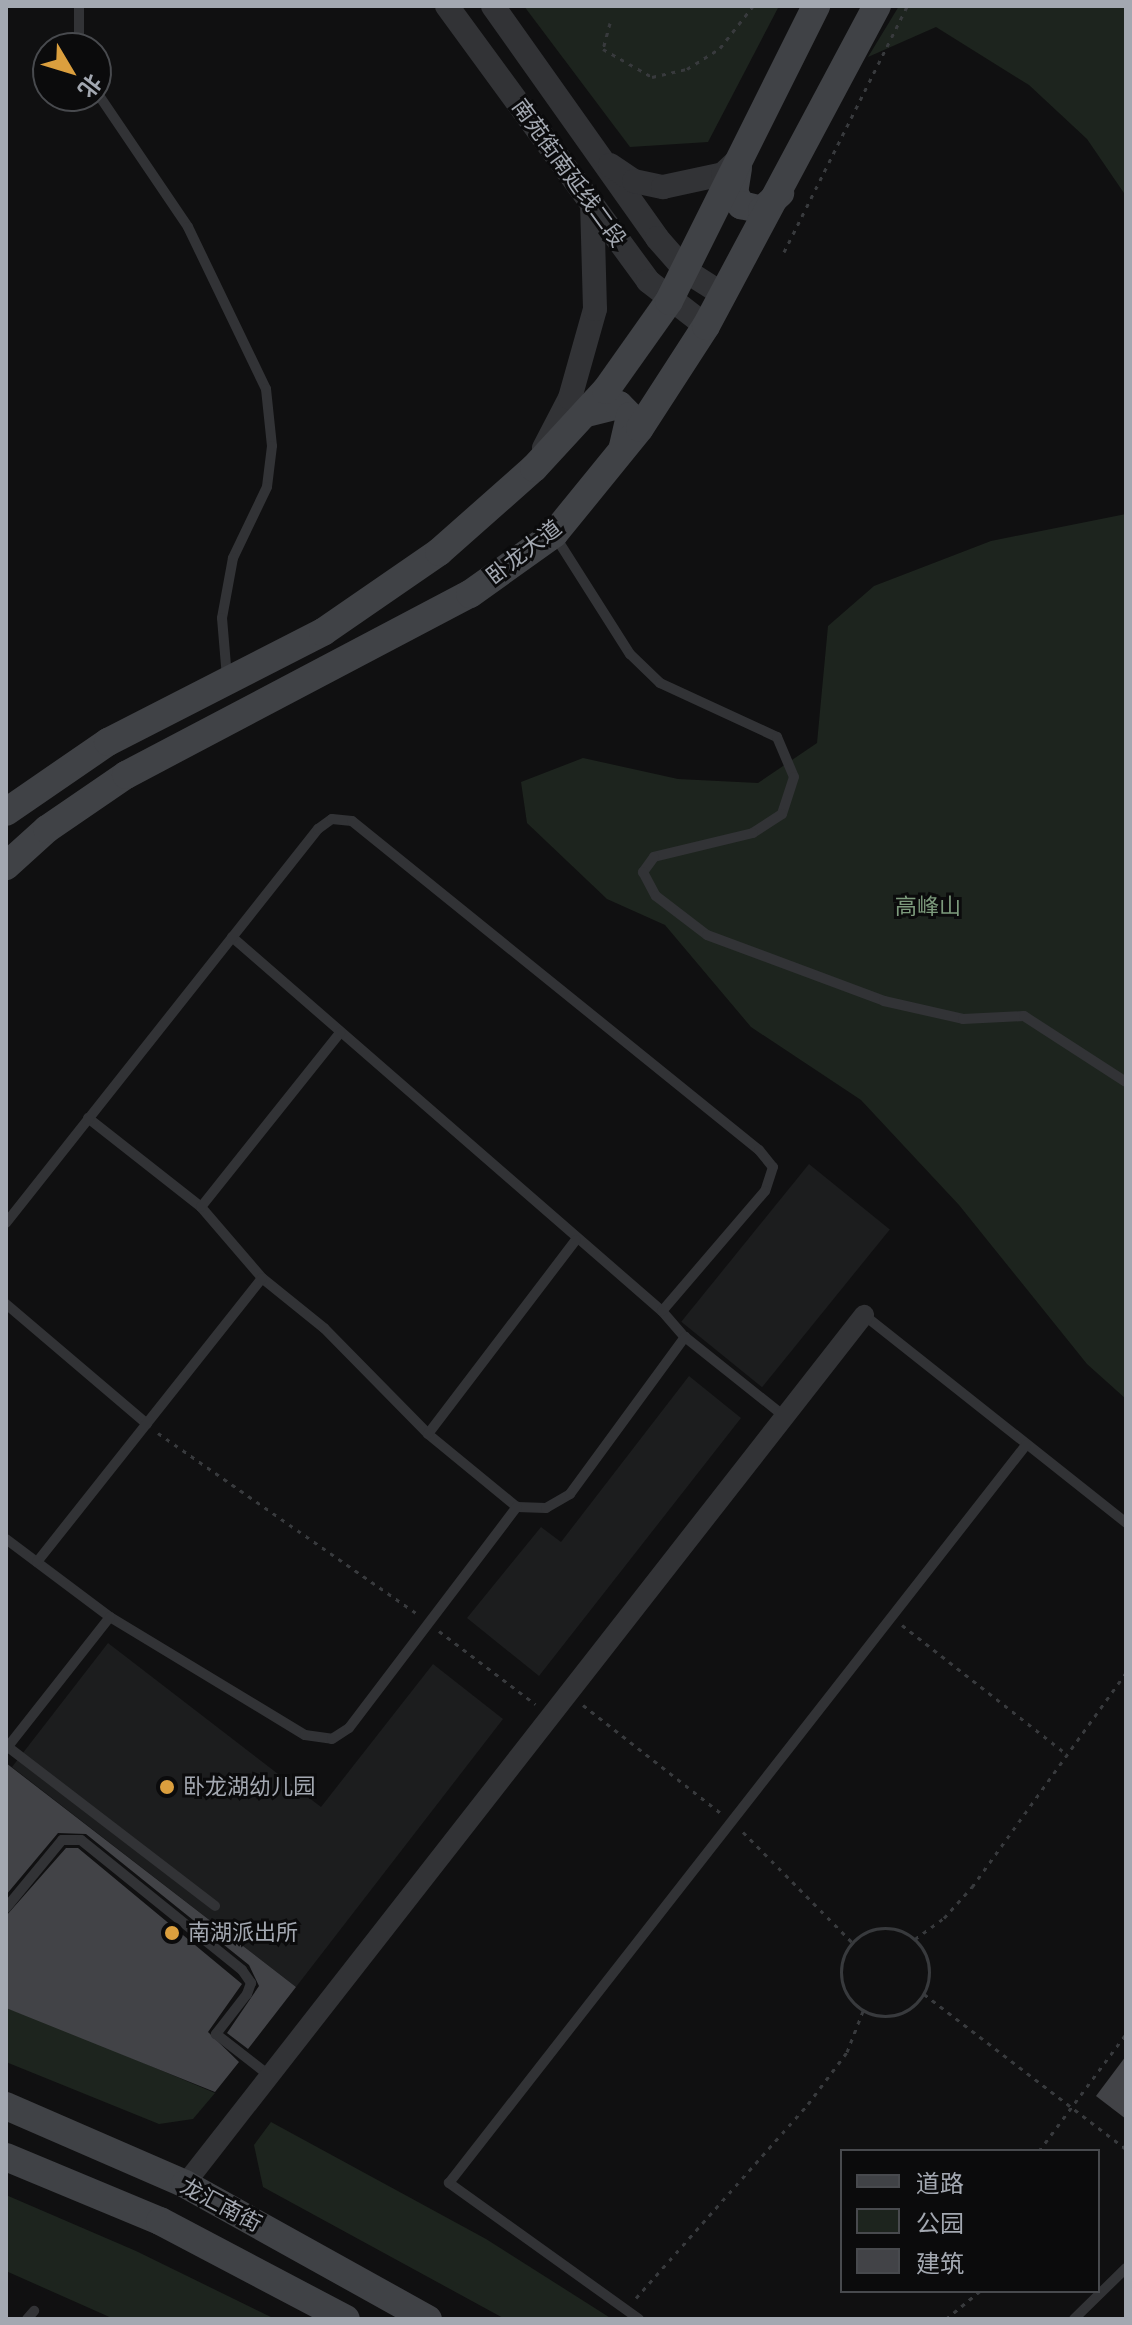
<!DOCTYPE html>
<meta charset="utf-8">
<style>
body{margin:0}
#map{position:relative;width:1132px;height:2325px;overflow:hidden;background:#101011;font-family:Rubik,"Noto Sans SC",sans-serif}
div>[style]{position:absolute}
.built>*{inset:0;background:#1c1d1e;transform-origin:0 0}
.green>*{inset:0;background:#1d241e}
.building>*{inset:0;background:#424347}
.path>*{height:3px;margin-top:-1.5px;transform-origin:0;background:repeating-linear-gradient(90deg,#383a3d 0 4px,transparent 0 10px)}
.path>.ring{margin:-1.5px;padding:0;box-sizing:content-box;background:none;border:3px solid #383a3d;border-radius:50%}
.service>*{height:10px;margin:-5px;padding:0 5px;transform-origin:5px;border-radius:5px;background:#323336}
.minor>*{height:20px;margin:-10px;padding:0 10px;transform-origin:10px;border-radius:10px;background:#323336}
.tertiary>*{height:24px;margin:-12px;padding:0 12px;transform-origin:12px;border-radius:12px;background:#323336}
.secondary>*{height:28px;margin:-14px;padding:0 14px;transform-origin:14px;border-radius:14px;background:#404246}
.dots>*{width:22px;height:22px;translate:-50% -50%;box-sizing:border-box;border:4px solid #0b0b0c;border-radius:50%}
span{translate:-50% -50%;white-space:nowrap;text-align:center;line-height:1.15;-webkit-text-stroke:6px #0b0b0c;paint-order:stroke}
.street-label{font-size:22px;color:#a3a8b1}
.park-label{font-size:22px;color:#7c9a7c}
.poi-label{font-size:22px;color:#a3a8b1}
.left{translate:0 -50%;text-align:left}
.frame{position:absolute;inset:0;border:8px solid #a3a8b1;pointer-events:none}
.legend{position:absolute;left:840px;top:2149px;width:260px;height:144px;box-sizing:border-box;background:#0b0b0c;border:2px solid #484a4e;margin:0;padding:10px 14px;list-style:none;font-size:24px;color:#a3a8b1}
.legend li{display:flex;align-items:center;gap:16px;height:40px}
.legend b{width:40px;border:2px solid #484a4e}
.north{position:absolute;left:32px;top:32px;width:80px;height:80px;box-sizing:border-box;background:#0b0b0c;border:2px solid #484a4e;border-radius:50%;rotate:128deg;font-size:22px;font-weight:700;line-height:32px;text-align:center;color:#a3a8b1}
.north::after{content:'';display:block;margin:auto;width:28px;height:36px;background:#db9f3e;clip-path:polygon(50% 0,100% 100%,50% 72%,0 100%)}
</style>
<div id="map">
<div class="built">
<i style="left:809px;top:1164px;width:104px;height:203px;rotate:39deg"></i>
<i style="clip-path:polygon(689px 1376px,741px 1418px,539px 1676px,467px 1618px,541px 1527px,561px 1542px)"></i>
<i style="clip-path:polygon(108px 1643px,321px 1807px,433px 1664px,503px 1719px,296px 1987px,12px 1767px)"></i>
</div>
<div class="green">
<i style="clip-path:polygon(524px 6px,779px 6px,708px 142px,630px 147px)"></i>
<i style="clip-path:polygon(899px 6px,1126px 6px,1126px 196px,1087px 139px,1029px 85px,936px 27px,868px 57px)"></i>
<i style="clip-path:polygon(1126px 514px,1126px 1399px,1087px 1364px,959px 1205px,861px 1100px,751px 1027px,665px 925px,607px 899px,527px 823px,521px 782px,583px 758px,678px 779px,758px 783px,817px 743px,828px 626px,874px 586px,991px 541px)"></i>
<i style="clip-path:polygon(6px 2008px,49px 2023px,215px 2093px,193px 2119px,159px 2124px,6px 2062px)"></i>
<i style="clip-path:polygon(271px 2122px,486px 2239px,612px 2319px,505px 2319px,263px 2187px,254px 2145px)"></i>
<i style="clip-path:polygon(6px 2195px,136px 2251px,275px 2319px,114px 2319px,6px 2271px)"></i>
</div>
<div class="building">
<i style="clip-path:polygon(6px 1763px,296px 1987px,248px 2049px,227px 2033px,259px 1986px,249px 1965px,86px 1834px,58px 1833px,6px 1895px)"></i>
<i style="clip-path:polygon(66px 1848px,78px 1848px,242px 1984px,208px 2032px,239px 2062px,215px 2092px,6px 2008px,6px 1916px)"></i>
<i style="clip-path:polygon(1126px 2056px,1126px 2119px,1096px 2096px)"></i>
</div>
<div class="path">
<i style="left:610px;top:23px;width:27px;rotate:105deg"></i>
<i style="left:603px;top:49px;width:56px;rotate:29.7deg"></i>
<i style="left:652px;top:77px;width:36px;rotate:-13deg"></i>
<i style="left:687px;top:69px;width:39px;rotate:-32deg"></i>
<i style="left:720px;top:48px;width:53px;rotate:-51.8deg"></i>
<i style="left:784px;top:252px;width:275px;rotate:-63.4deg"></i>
<i style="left:158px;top:1433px;width:316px;rotate:34.9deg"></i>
<i style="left:902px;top:1625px;width:207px;rotate:38.1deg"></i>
<i style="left:439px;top:1631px;width:121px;rotate:37.2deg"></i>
<i style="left:583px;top:1705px;width:177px;rotate:38.1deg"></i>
<i style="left:743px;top:1832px;width:156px;rotate:45.3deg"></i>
<i class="ring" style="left:841px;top:1928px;width:85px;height:85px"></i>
<i style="left:915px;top:1939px;width:36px;rotate:-36deg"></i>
<i style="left:944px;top:1918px;width:42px;rotate:-47.9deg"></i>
<i style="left:972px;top:1887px;width:264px;rotate:-54.3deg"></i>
<i style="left:924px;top:1994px;width:255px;rotate:37.5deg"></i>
<i style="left:1039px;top:2151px;width:146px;rotate:-53.4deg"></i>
<i style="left:636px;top:2298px;width:259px;rotate:-48.4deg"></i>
<i style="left:808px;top:2104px;width:65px;rotate:-53.1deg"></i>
<i style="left:847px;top:2052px;width:44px;rotate:-68.7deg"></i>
<i style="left:946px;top:2319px;width:44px;rotate:-39.5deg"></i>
</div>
<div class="service">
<i style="left:79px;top:48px;width:42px;rotate:-90deg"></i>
<i style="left:96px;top:91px;width:164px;rotate:55.9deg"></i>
<i style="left:188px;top:227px;width:180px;rotate:64.3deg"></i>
<i style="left:266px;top:389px;width:57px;rotate:84deg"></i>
<i style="left:272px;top:446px;width:41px;rotate:97deg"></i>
<i style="left:267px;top:487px;width:79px;rotate:115.6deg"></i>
<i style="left:233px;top:558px;width:61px;rotate:100.4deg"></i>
<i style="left:222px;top:618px;width:60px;rotate:85.2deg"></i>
<i style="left:555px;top:536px;width:140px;rotate:57.6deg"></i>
<i style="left:630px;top:654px;width:42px;rotate:44deg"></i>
<i style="left:660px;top:683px;width:129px;rotate:24.8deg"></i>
<i style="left:777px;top:737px;width:43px;rotate:67deg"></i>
<i style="left:794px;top:777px;width:39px;rotate:108deg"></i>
<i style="left:782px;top:814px;width:35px;rotate:147deg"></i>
<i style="left:753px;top:833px;width:102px;rotate:166.4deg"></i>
<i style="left:654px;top:857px;width:19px;rotate:126deg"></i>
<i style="left:643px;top:872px;width:27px;rotate:62deg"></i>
<i style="left:656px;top:896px;width:64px;rotate:37.4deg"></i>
<i style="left:707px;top:935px;width:189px;rotate:20.4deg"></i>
<i style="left:884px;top:1001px;width:81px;rotate:12.8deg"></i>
<i style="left:963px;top:1019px;width:61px;rotate:-2.8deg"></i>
<i style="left:1024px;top:1016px;width:121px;rotate:32.9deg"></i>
<i style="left:232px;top:937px;width:570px;rotate:41.02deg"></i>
<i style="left:662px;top:1311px;width:35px;rotate:49deg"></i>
<i style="left:685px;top:1337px;width:127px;rotate:38.6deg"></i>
<i style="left:88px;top:1118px;width:144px;rotate:38.2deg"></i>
<i style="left:201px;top:1207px;width:94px;rotate:49.3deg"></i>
<i style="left:262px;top:1278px;width:80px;rotate:38.9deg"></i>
<i style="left:324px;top:1328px;width:148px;rotate:45.5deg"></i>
<i style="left:428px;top:1434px;width:115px;rotate:39.4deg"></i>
<i style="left:517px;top:1507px;width:29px;rotate:2deg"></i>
<i style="left:546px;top:1508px;width:28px;rotate:-30deg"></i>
<i style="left:570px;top:1494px;width:195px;rotate:-53.8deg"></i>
<i style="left:201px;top:1207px;width:223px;rotate:-51.4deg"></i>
<i style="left:6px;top:1223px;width:503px;rotate:-51.63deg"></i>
<i style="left:318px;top:829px;width:17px;rotate:-36deg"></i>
<i style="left:332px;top:819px;width:20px;rotate:6deg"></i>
<i style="left:352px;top:821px;width:523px;rotate:38.95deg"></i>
<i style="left:759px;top:1150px;width:22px;rotate:51deg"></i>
<i style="left:773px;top:1167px;width:25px;rotate:108deg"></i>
<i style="left:765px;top:1191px;width:158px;rotate:130.6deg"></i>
<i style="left:6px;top:1304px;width:185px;rotate:40.4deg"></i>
<i style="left:864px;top:1315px;width:335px;rotate:38.4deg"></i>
<i style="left:428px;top:1434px;width:244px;rotate:-52.7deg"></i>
<i style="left:6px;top:1539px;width:130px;rotate:36.9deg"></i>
<i style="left:110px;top:1617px;width:228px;rotate:31.2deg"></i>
<i style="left:305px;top:1735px;width:27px;rotate:8deg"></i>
<i style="left:332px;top:1739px;width:20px;rotate:-33deg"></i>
<i style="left:349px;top:1728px;width:278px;rotate:-52.8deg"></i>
<i style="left:37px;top:1562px;width:362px;rotate:-51.6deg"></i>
<i style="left:8px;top:1747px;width:261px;rotate:37.5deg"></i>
<i style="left:6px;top:1749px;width:168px;rotate:-51.8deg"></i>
<i style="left:6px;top:1908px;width:88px;rotate:-50.5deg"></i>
<i style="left:62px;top:1840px;width:19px"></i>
<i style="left:81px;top:1840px;width:207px;rotate:38.9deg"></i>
<i style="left:242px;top:1970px;width:16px;rotate:55deg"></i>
<i style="left:251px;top:1983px;width:12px;rotate:110deg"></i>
<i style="left:247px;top:1994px;width:51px;rotate:127.8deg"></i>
<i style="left:216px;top:2034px;width:68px;rotate:37.9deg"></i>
<i style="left:27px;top:2319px;width:11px;rotate:-49deg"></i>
<i style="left:639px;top:2319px;width:234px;rotate:-144.4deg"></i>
<i style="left:449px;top:2183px;width:937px;rotate:-51.98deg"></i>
<i style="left:1074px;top:2319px;width:73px;rotate:-44.4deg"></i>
</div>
<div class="minor">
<i style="left:185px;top:2184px;width:1103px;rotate:-52deg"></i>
</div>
<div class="tertiary">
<i style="left:447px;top:6px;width:341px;rotate:53.8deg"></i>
<i style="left:648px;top:281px;width:73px;rotate:37.8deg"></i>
<i style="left:493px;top:6px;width:284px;rotate:54.7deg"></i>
<i style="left:657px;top:238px;width:44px;rotate:48.7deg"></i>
<i style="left:686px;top:271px;width:45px;rotate:32.3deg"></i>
<i style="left:610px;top:165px;width:29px;rotate:34deg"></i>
<i style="left:634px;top:181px;width:30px;rotate:12deg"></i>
<i style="left:663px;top:187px;width:61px;rotate:-12.2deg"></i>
<i style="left:723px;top:174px;width:23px;rotate:-43deg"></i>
<i style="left:544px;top:448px;width:56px;rotate:-62.5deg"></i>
<i style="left:570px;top:398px;width:92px;rotate:-74.3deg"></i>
<i style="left:595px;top:309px;width:105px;rotate:-91.6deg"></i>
</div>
<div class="secondary">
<i style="left:738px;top:168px;width:24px;rotate:99deg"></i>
<i style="left:734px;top:192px;width:15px;rotate:62deg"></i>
<i style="left:741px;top:205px;width:22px;rotate:13deg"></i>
<i style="left:762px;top:210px;width:25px;rotate:-43deg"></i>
<i style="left:587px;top:413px;width:33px;rotate:-14deg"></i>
<i style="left:619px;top:405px;width:16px;rotate:45deg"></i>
<i style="left:630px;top:416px;width:32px;rotate:103deg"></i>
<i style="left:6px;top:812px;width:124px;rotate:-34.5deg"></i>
<i style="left:108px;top:742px;width:242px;rotate:-27.1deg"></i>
<i style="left:323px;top:632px;width:141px;rotate:-34.6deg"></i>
<i style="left:439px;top:552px;width:127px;rotate:-41.5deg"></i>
<i style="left:534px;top:468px;width:106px;rotate:-47.3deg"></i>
<i style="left:606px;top:390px;width:109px;rotate:-54.7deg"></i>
<i style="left:669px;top:301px;width:330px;rotate:-63.5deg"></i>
<i style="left:6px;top:866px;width:55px;rotate:-42.1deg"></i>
<i style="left:47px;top:829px;width:96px;rotate:-34.4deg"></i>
<i style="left:126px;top:775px;width:389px;rotate:-27.8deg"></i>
<i style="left:470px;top:594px;width:103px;rotate:-35.5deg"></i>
<i style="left:554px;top:534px;width:136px;rotate:-50.9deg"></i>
<i style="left:640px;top:428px;width:121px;rotate:-57.1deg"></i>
<i style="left:706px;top:326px;width:363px;rotate:-61.9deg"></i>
<i style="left:6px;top:2106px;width:195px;rotate:23.5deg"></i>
<i style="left:185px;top:2184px;width:278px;rotate:29.1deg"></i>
<i style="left:6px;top:2157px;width:167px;rotate:22.6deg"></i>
<i style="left:160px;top:2221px;width:210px;rotate:27.8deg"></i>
</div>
<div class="dots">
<i style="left:167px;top:1787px;background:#db9f3e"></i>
<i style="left:172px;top:1933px;background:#db9f3e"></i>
</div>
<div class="street-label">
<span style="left:569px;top:173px;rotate:54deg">南苑街南延线二段</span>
<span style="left:524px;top:552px;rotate:-38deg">卧龙大道</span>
<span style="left:221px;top:2205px;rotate:28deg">龙汇南街</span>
</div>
<div class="park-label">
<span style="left:928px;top:907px">高峰山</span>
</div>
<div class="poi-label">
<span class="left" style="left:183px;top:1787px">卧龙湖幼儿园</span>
<span class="left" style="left:188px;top:1933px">南湖派出所</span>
</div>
<div class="frame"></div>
<ul class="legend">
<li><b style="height:10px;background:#404246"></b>道路</li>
<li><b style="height:22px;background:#1d241e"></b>公园</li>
<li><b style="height:22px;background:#424347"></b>建筑</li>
</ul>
<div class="north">北</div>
</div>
